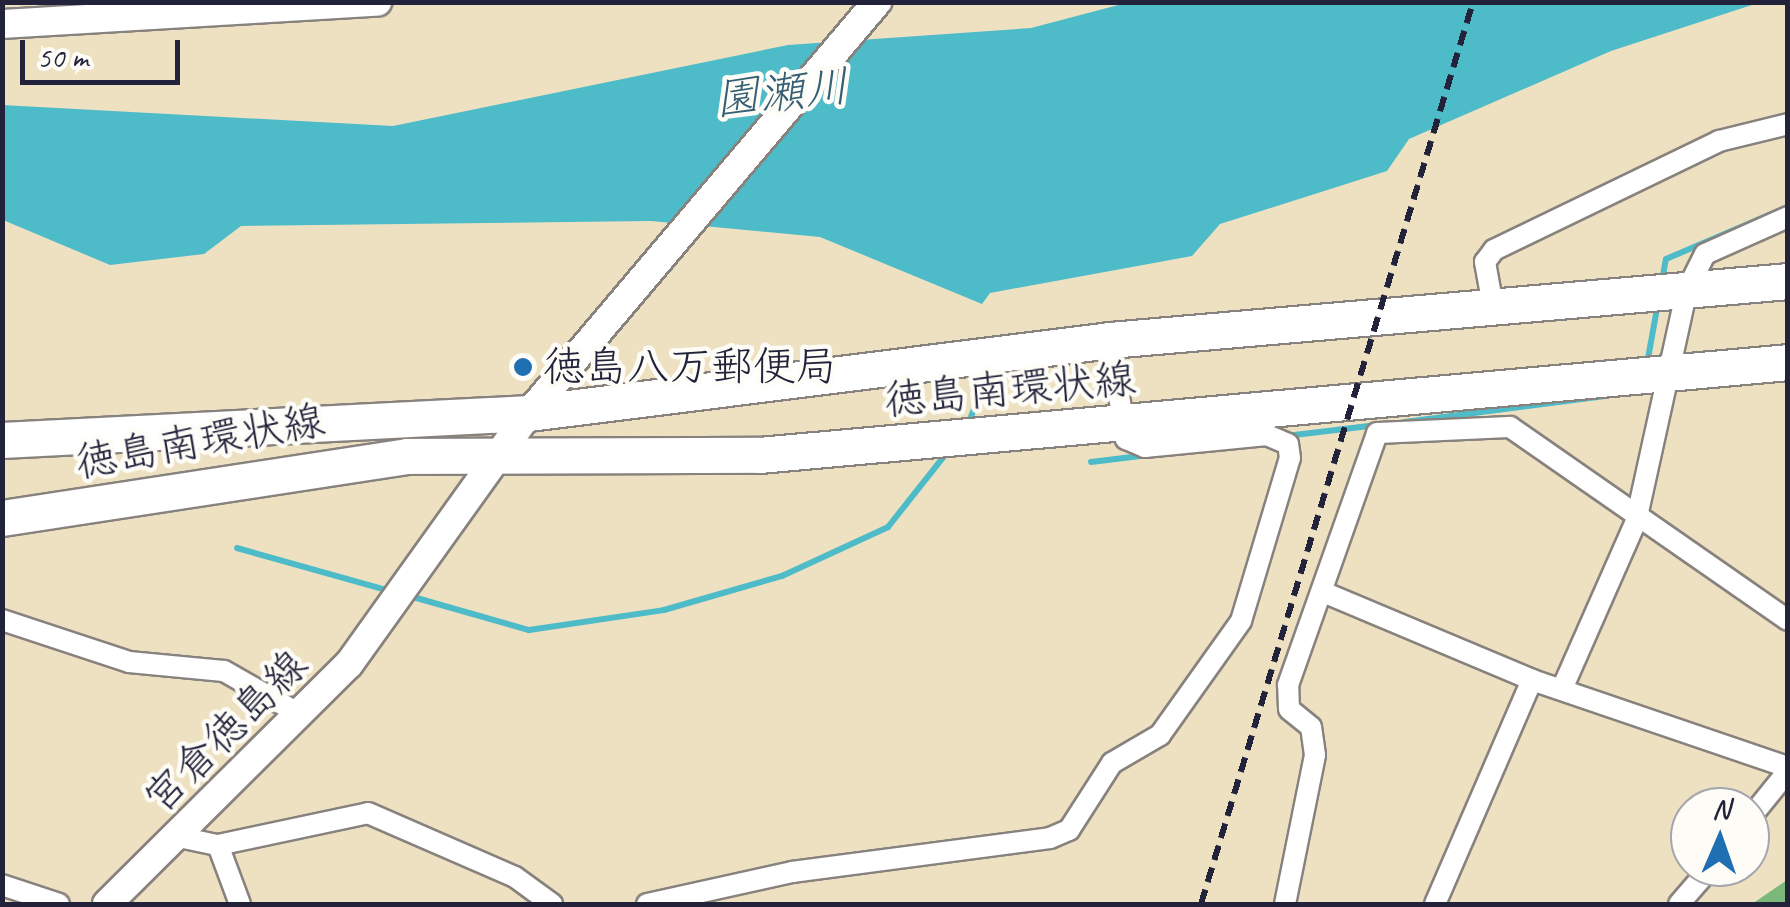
<!DOCTYPE html>
<meta charset="utf-8">
<style>
body{margin:0}
#map{position:relative;width:1790px;height:907px;overflow:hidden;background:#eee1c2;font-family:Caveat,"Klee One",sans-serif}
div>[style]{position:absolute}
.forest>*{inset:0;background:#7ab97a}
.water>*{inset:0;background:#4ebbc9}
.stream>*{height:6px;margin:-3px;padding:0 3px;transform-origin:3px;border-radius:3px;background:#4ebbc9}
.roads{filter:drop-shadow(2px 0 #88827e) drop-shadow(-2px 0 #88827e) drop-shadow(0 2px #88827e) drop-shadow(0 -2px #88827e)}
.minor>*{height:20px;margin:-10px;padding:0 10px;transform-origin:10px;border-radius:10px;background:#fff}
.secondary>*{height:28px;margin:-14px;padding:0 14px;transform-origin:14px;border-radius:14px;background:#fff}
.trunk>*{height:35px;margin:-17.5px;padding:0 17.5px;transform-origin:17.5px;border-radius:17.5px;background:#fff}
.rail>*{height:6px;margin-top:-3px;transform-origin:0;background:repeating-linear-gradient(90deg,#22223b 0 15px,transparent 0 23px)}
.dots>*{width:28px;height:28px;translate:-50% -50%;box-sizing:border-box;border:5px solid #fdfcf7;border-radius:50%}
span{translate:-50% -50%;white-space:nowrap;text-align:center;line-height:1.15;-webkit-text-stroke:9px #fdfcf7;paint-order:stroke}
.poi-label{font-size:42px;color:#22223b}
.left{translate:0 -50%;text-align:left}
.street-label{font-size:42px;color:#22223b}
.water-label{font-size:45px;color:#345f74;font-style:italic}
.frame{position:absolute;inset:0;border:5px solid #22223b;pointer-events:none}
.north{position:absolute;left:1670px;top:787px;width:100px;height:100px;box-sizing:border-box;background:#fdfcf7;border:2px solid #a5a5ac;border-radius:50%;rotate:2deg;font-size:28px;font-weight:700;line-height:40px;text-align:center;color:#22223b}
.north::after{content:'';display:block;margin:auto;width:35px;height:45px;background:#1f6fb2;clip-path:polygon(50% 0,100% 100%,50% 72%,0 100%)}
.scale{position:absolute;left:20px;top:40px;width:160px;height:45px;box-sizing:border-box;border:5px solid #22223b;border-top:0;padding-left:12px;font-size:30px;line-height:35px;white-space:nowrap;color:#22223b;-webkit-text-stroke:8px #fdfcf7;paint-order:stroke}
</style>
<div id="map">
<div class="forest">
<i style="clip-path:polygon(1787px 880px,1787px 904px,1752px 904px)"></i>
</div>
<div class="water">
<i style="clip-path:polygon(1126px 3px,1758px 3px,1611px 51px,1409px 139px,1387px 171px,1220px 224px,1192px 256px,990px 293px,982px 304px,820px 237px,651px 221px,241px 226px,204px 254px,110px 265px,3px 220px,2px 105px,393px 126px,788px 45px,1031px 28px)"></i>
</div>
<div class="stream">
<i style="left:1662px;top:281px;width:22px;rotate:-80deg"></i>
<i style="left:1666px;top:259px;width:133px;rotate:-23.1deg"></i>
<i style="left:1647px;top:364px;width:62px;rotate:-79.8deg"></i>
<i style="left:1405px;top:422px;width:202px;rotate:-7.4deg"></i>
<i style="left:968px;top:424px;width:61px;rotate:-68deg"></i>
<i style="left:1286px;top:436px;width:92px;rotate:-6.9deg"></i>
<i style="left:1091px;top:462px;width:58px;rotate:-6.9deg"></i>
<i style="left:237px;top:548px;width:163px;rotate:15.7deg"></i>
<i style="left:406px;top:595px;width:128px;rotate:15.9deg"></i>
<i style="left:529px;top:630px;width:136px;rotate:-8.4deg"></i>
<i style="left:664px;top:610px;width:123px;rotate:-16.1deg"></i>
<i style="left:782px;top:576px;width:117px;rotate:-24.8deg"></i>
<i style="left:888px;top:527px;width:98px;rotate:-51.6deg"></i>
</div>
<div class="roads">
<div class="minor">
<i style="left:1493px;top:306px;width:45px;rotate:-100.3deg"></i>
<i style="left:1485px;top:262px;width:15px;rotate:-53deg"></i>
<i style="left:1494px;top:250px;width:250px;rotate:-25.8deg"></i>
<i style="left:1719px;top:141px;width:71px;rotate:-13.8deg"></i>
<i style="left:1323px;top:592px;width:227px;rotate:22.8deg"></i>
<i style="left:1532px;top:680px;width:270px;rotate:18.8deg"></i>
<i style="left:2px;top:620px;width:134px;rotate:18.3deg"></i>
<i style="left:129px;top:662px;width:95px;rotate:5.4deg"></i>
<i style="left:224px;top:671px;width:89px;rotate:29.7deg"></i>
<i style="left:1562px;top:689px;width:184px;rotate:-66.2deg"></i>
<i style="left:1636px;top:521px;width:237px;rotate:-77.6deg"></i>
<i style="left:1687px;top:290px;width:40px;rotate:-63.4deg"></i>
<i style="left:1705px;top:254px;width:91px;rotate:-24deg"></i>
<i style="left:1750px;top:818px;width:60px;rotate:-51deg"></i>
<i style="left:179px;top:837px;width:40px;rotate:12deg"></i>
<i style="left:218px;top:845px;width:63px;rotate:69.6deg"></i>
<i style="left:218px;top:845px;width:153px;rotate:-12deg"></i>
<i style="left:368px;top:813px;width:160px;rotate:23.5deg"></i>
<i style="left:515px;top:877px;width:46px;rotate:36.1deg"></i>
<i style="left:2px;top:885px;width:60px;rotate:18.4deg"></i>
<i style="left:647px;top:904px;width:148px;rotate:-12.4deg"></i>
<i style="left:792px;top:872px;width:260px;rotate:-7.5deg"></i>
<i style="left:1050px;top:838px;width:21px;rotate:-23deg"></i>
<i style="left:1069px;top:830px;width:80px;rotate:-57.3deg"></i>
<i style="left:1112px;top:763px;width:56px;rotate:-30.3deg"></i>
<i style="left:1160px;top:735px;width:140px;rotate:-54.6deg"></i>
<i style="left:1241px;top:621px;width:170px;rotate:-73.3deg"></i>
<i style="left:1290px;top:458px;width:14px;rotate:-98deg"></i>
<i style="left:1288px;top:444px;width:23px;rotate:-157deg"></i>
<i style="left:1267px;top:435px;width:123px;rotate:174.4deg"></i>
<i style="left:1145px;top:447px;width:21px;rotate:-157deg"></i>
<i style="left:1126px;top:439px;width:100px;rotate:-99.2deg"></i>
<i style="left:1285px;top:904px;width:152px;rotate:-78.6deg"></i>
<i style="left:1315px;top:755px;width:28px;rotate:-98deg"></i>
<i style="left:1311px;top:727px;width:28px;rotate:-141deg"></i>
<i style="left:1289px;top:709px;width:24px;rotate:-92deg"></i>
<i style="left:1288px;top:685px;width:267px;rotate:-70.5deg"></i>
<i style="left:1377px;top:433px;width:133px;rotate:-2.6deg"></i>
<i style="left:1510px;top:427px;width:338px;rotate:34.8deg"></i>
<i style="left:1435px;top:904px;width:244px;rotate:-66.6deg"></i>
<i style="left:1679px;top:904px;width:49px;rotate:-49.1deg"></i>
</div>
<div class="secondary">
<i style="left:2px;top:24px;width:376px;rotate:-3.4deg"></i>
<i style="left:107px;top:904px;width:341px;rotate:-44.8deg"></i>
<i style="left:349px;top:664px;width:309px;rotate:-54.4deg"></i>
<i style="left:529px;top:413px;width:539px;rotate:-49.74deg"></i>
</div>
<div class="trunk">
<i style="left:2px;top:440px;width:528px;rotate:-2.93deg"></i>
<i style="left:529px;top:413px;width:586px;rotate:-7.16deg"></i>
<i style="left:1110px;top:340px;width:681px;rotate:-4.97deg"></i>
<i style="left:2px;top:518px;width:410px;rotate:-8.7deg"></i>
<i style="left:407px;top:456px;width:352px;rotate:-0.2deg"></i>
<i style="left:759px;top:455px;width:1033px;rotate:-5.16deg"></i>
</div>
</div>
<div class="rail">
<i style="left:1201px;top:904px;width:942px;rotate:-73.22deg"></i>
</div>
<div class="dots">
<i style="left:523px;top:367px;background:#1f6fb2"></i>
</div>
<div class="poi-label">
<span class="left" style="left:543px;top:367px">徳島八万郵便局</span>
</div>
<div class="street-label">
<span style="left:1010px;top:390px;rotate:-5deg">徳島南環状線</span>
<span style="left:200px;top:442px;rotate:-10deg">徳島南環状線</span>
<span style="left:226px;top:732px;rotate:-45deg">宮倉徳島線</span>
</div>
<div class="water-label">
<span style="left:782px;top:93px;rotate:-6deg">園瀬川</span>
</div>
<div class="frame"></div>
<div class="north">N</div>
<div class="scale">50 m</div>
</div>
